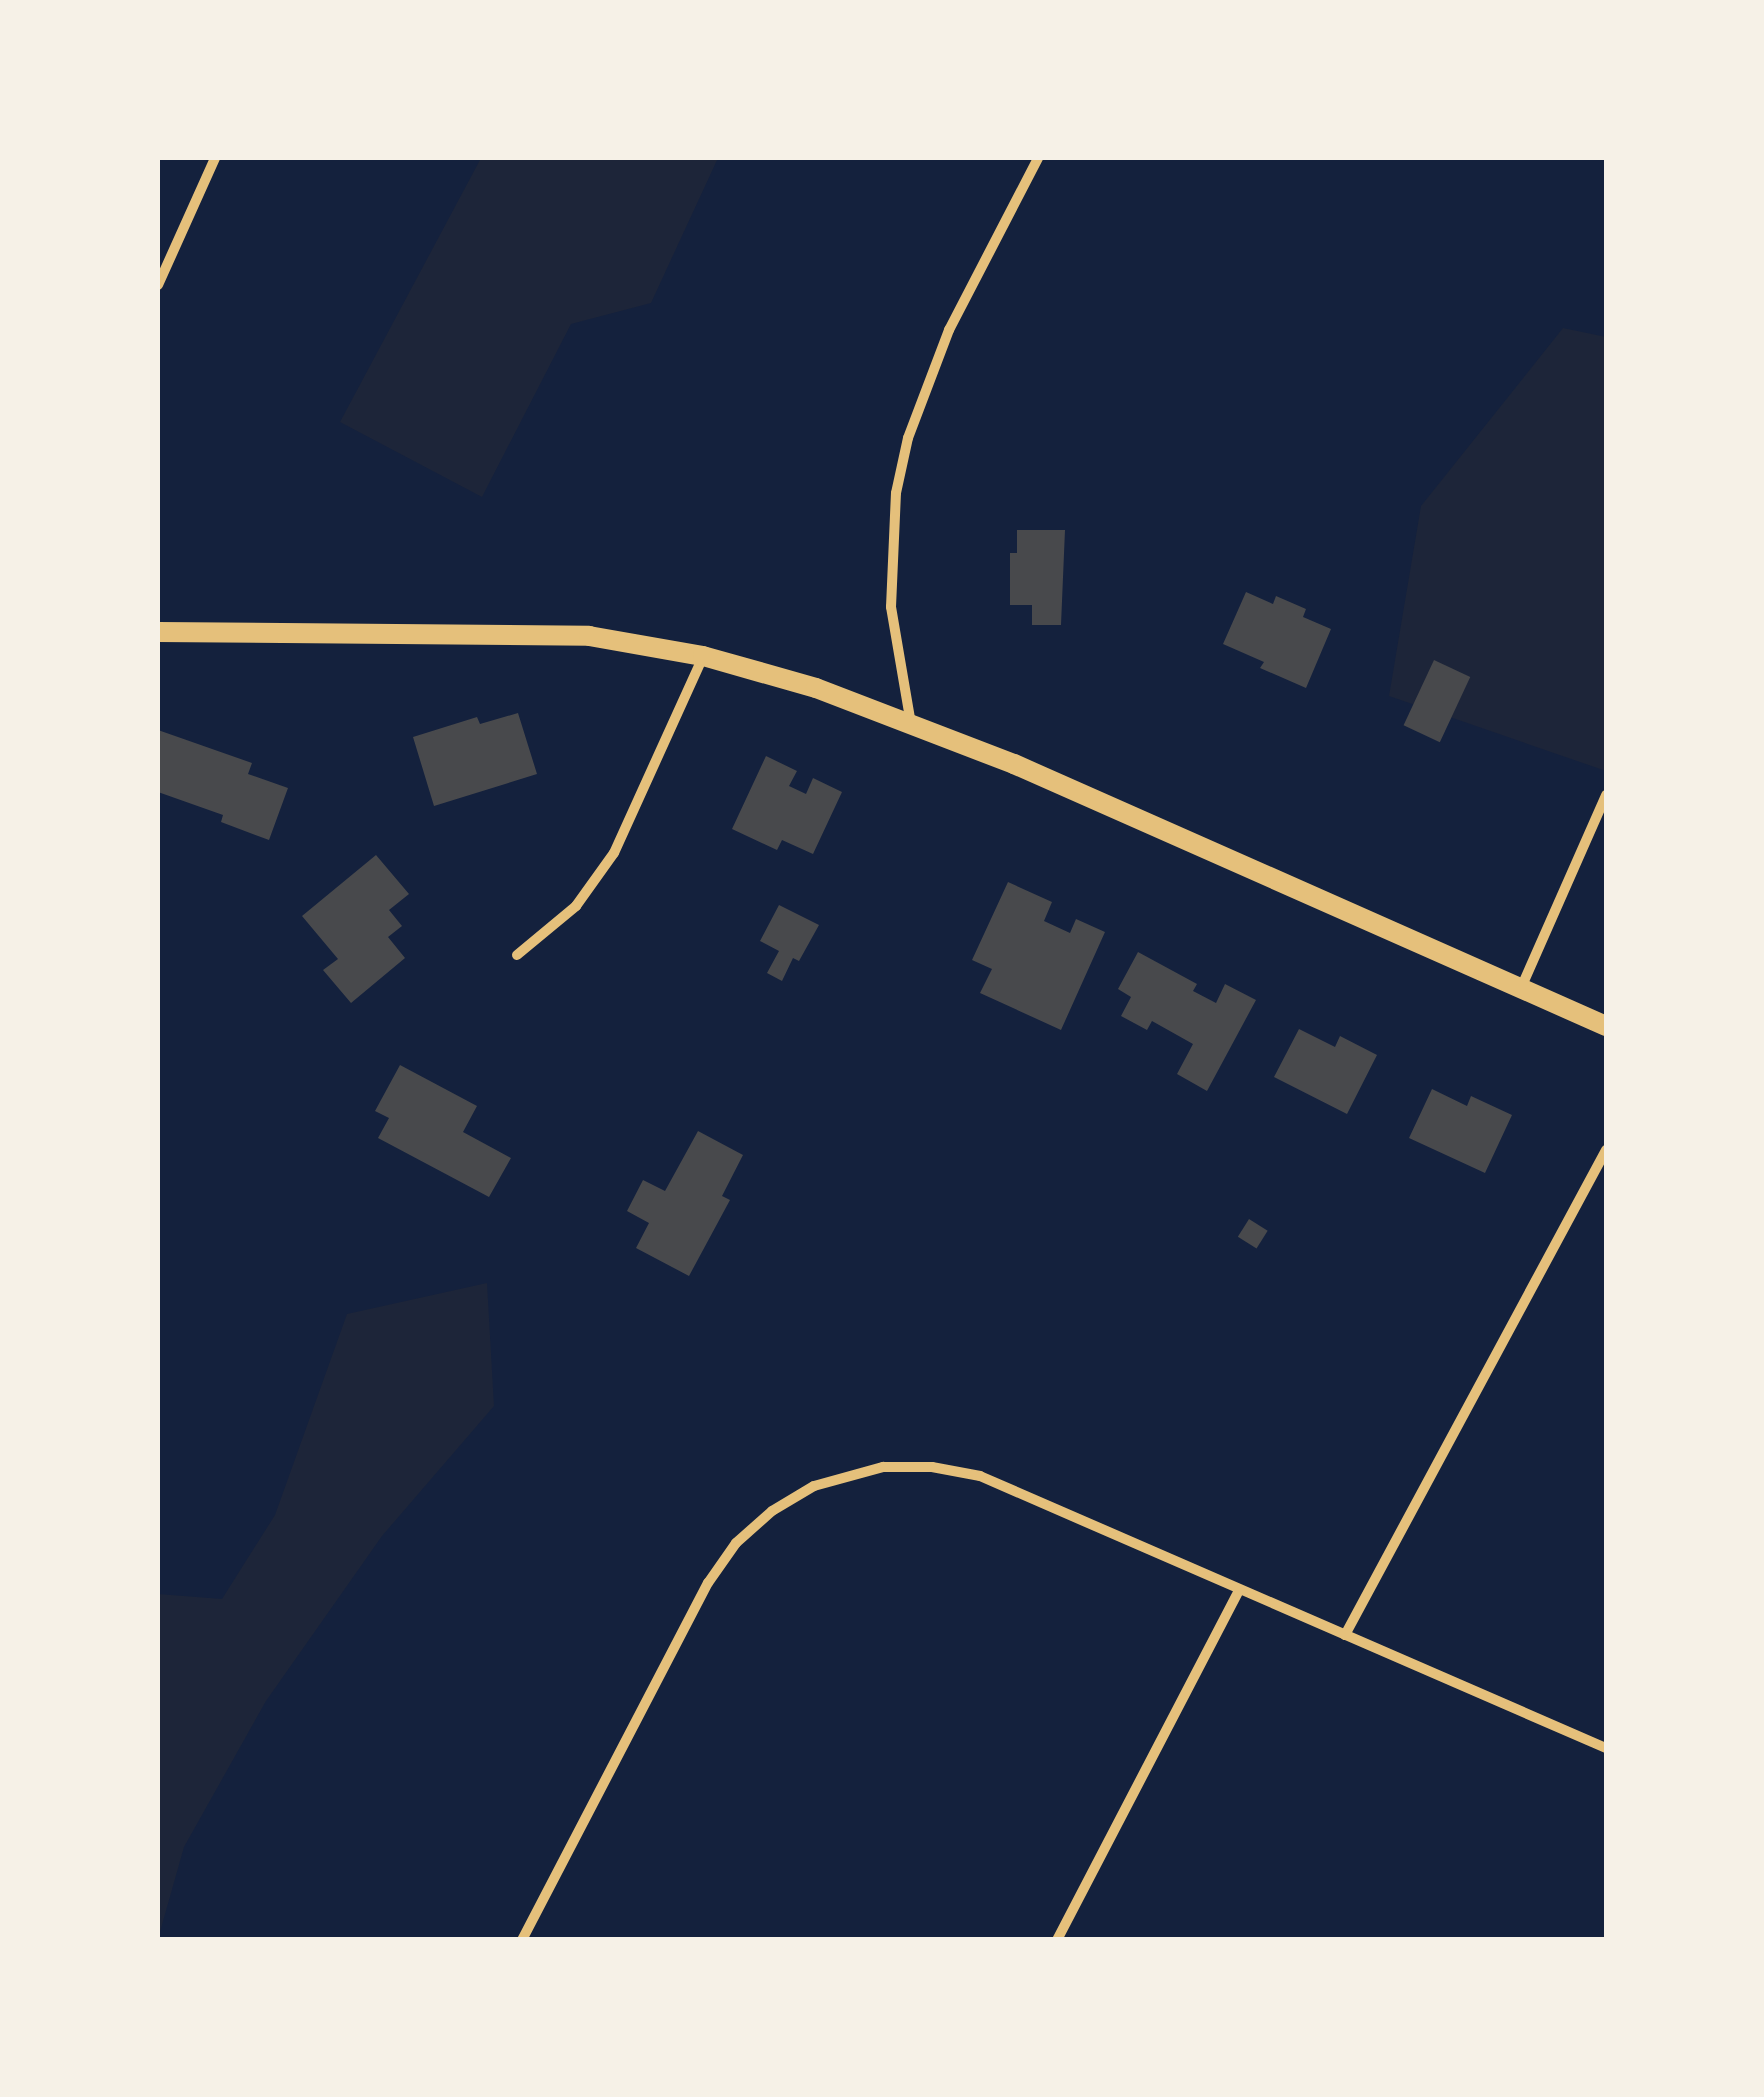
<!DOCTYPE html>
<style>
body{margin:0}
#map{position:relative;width:1764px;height:2097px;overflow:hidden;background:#14213d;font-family:"Varela Round",sans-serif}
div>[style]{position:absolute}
.green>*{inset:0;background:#1d2539}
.building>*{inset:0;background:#48494c;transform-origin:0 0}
.minor>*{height:10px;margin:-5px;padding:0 5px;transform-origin:5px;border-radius:5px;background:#e5c07b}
.secondary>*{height:20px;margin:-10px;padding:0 10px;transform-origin:10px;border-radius:10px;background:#e5c07b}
span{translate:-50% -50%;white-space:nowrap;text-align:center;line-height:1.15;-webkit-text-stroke:9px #f6f1e7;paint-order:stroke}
.frame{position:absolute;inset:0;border:160px solid #f6f1e7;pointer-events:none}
</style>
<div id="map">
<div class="green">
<i style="clip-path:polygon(481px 158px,718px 158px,651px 303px,571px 324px,482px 497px,340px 422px)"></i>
<i style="clip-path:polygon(1563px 328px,1606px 337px,1606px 771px,1389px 696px,1421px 506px)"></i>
<i style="clip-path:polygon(487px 1283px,494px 1406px,382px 1536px,266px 1701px,184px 1847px,158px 1939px,158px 1594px,222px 1599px,275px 1515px,347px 1314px)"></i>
</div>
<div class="building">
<i style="clip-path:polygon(1017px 530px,1065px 530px,1061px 625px,1032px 625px,1032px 605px,1010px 605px,1010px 553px,1017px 553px)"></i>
<i style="clip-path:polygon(1246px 592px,1273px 604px,1276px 596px,1306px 609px,1303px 617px,1331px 629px,1306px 688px,1260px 668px,1264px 662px,1223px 644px)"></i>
<i style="left:1434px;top:660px;width:40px;height:72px;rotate:25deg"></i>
<i style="clip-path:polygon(518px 713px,537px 774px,434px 806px,413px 737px,477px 717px,480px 724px)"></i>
<i style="clip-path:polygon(158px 730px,252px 763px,248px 774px,288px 788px,269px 840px,221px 822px,223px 815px,158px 792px)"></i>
<i style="clip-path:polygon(766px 756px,797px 771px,789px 786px,806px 794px,813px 778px,842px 792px,813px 854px,782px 840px,777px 850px,732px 829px)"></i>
<i style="clip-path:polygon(376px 855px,409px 894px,389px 910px,402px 926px,388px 937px,405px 958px,351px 1003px,323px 970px,338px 959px,302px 916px)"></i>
<i style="clip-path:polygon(1008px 882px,1052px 902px,1044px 921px,1070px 933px,1076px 919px,1105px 932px,1061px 1030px,980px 993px,992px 969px,972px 960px)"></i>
<i style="clip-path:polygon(779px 905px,819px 925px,799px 961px,793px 958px,782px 981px,767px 973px,779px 951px,760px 941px)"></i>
<i style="clip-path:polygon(1138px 952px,1197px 984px,1193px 991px,1216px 1003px,1225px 984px,1256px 1000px,1207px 1091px,1177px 1074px,1193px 1044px,1152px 1021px,1147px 1030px,1121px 1016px,1131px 997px,1118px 989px)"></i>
<i style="clip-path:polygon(1299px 1029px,1335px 1047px,1340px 1036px,1377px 1055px,1347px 1114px,1274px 1077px)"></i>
<i style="clip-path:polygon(400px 1065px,477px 1106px,463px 1132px,511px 1158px,489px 1197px,378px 1138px,389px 1118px,375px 1111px)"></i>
<i style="clip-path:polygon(1432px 1089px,1467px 1106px,1471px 1096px,1512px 1115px,1485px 1173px,1409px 1138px)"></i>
<i style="clip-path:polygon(698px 1131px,743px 1155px,722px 1196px,730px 1200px,689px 1276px,636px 1248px,649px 1223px,627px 1211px,643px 1180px,665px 1191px)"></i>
<i style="left:1249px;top:1219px;width:22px;height:21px;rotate:32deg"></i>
</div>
<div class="minor">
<i style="left:158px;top:285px;width:139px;rotate:-65.8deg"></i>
<i style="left:911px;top:724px;width:119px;rotate:-99.7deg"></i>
<i style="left:891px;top:607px;width:114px;rotate:-87.5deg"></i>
<i style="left:896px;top:493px;width:56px;rotate:-77.7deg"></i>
<i style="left:908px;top:438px;width:116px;rotate:-69.2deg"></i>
<i style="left:949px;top:330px;width:194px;rotate:-62.6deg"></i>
<i style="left:517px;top:955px;width:77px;rotate:-39.7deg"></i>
<i style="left:576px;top:906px;width:65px;rotate:-54.4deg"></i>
<i style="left:614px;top:853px;width:215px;rotate:-65.6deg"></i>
<i style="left:1521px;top:988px;width:211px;rotate:-66.2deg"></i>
<i style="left:1345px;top:1635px;width:551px;rotate:-61.71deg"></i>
<i style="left:522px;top:1940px;width:403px;rotate:-62.5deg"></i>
<i style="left:708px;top:1583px;width:49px;rotate:-55deg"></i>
<i style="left:736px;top:1543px;width:48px;rotate:-41.6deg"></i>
<i style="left:772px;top:1511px;width:49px;rotate:-30.8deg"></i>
<i style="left:814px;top:1486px;width:72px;rotate:-15.4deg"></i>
<i style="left:883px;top:1467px;width:49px"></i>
<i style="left:932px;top:1467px;width:49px;rotate:10.6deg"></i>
<i style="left:980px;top:1476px;width:683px;rotate:23.49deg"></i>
<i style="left:1057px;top:1940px;width:394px;rotate:-62.5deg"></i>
</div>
<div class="secondary">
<i style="left:158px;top:632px;width:431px;rotate:0.5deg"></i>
<i style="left:589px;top:636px;width:116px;rotate:10deg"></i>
<i style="left:703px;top:656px;width:117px;rotate:15.8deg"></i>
<i style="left:816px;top:688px;width:212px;rotate:21deg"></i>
<i style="left:1014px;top:764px;width:647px;rotate:23.87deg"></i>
</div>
<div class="frame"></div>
</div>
